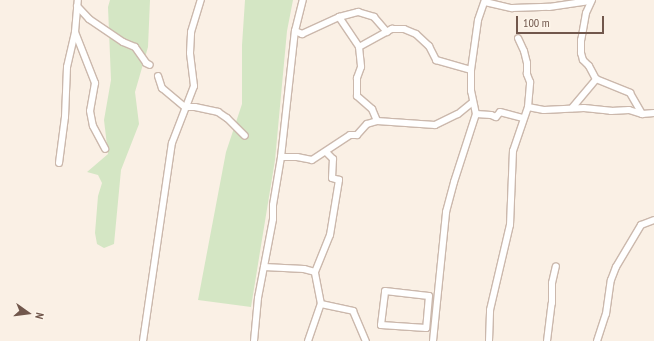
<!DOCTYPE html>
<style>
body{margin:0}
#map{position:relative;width:654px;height:341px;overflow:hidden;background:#faf0e5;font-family:"PT Sans Narrow",sans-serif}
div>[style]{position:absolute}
.green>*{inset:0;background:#d4e6c4}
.roads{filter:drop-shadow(1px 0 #cbb8ac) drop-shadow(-1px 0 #cbb8ac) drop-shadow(0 1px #cbb8ac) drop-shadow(0 -1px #cbb8ac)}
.minor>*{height:6px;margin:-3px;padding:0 3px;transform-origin:3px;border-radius:3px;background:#fff}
span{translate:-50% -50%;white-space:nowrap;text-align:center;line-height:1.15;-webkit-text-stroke:3px #fdf5ea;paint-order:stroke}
.north{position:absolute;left:8px;top:293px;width:40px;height:40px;-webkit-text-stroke:3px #fdf5ea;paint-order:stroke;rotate:104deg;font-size:11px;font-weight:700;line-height:16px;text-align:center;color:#71574c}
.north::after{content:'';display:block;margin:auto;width:14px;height:18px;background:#71574c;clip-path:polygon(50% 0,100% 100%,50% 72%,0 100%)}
.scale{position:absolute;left:516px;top:16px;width:88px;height:18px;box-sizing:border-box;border:2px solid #71574c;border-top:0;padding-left:5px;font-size:12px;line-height:14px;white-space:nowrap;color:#71574c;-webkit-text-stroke:3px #fdf5ea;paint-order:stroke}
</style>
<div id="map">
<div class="green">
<i style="clip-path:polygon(110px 0,150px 0,148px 47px,135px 92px,139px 124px,121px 170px,114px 244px,104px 248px,97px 244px,95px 233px,98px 196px,102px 183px,98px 175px,87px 172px,108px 154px,104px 120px,111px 80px,108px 7px)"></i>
<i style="clip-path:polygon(245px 0,293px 0,287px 31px,275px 160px,251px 307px,198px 300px,226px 152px,242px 104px,242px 45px)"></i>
</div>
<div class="roads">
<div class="minor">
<i style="left:592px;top:0;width:14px;rotate:115deg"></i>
<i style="left:586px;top:13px;width:27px;rotate:100deg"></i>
<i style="left:581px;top:40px;width:13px;rotate:90deg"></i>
<i style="left:581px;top:53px;width:7px;rotate:74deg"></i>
<i style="left:583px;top:60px;width:8px;rotate:45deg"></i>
<i style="left:589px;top:66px;width:15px;rotate:62deg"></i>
<i style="left:596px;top:79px;width:37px;rotate:22deg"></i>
<i style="left:630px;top:93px;width:24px;rotate:60deg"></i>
<i style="left:642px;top:114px;width:12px;rotate:-5deg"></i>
<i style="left:485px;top:2px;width:28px;rotate:13deg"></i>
<i style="left:512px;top:8px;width:37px;rotate:-2deg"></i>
<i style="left:549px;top:7px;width:41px;rotate:-8.3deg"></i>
<i style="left:77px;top:6px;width:18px;rotate:47deg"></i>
<i style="left:89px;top:19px;width:41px;rotate:34.1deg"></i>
<i style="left:123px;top:42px;width:13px;rotate:23deg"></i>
<i style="left:135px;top:47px;width:19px;rotate:55deg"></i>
<i style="left:146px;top:63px;width:4px;rotate:27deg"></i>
<i style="left:339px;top:17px;width:20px;rotate:-15deg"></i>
<i style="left:358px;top:12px;width:17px;rotate:17deg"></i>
<i style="left:374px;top:17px;width:20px;rotate:49deg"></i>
<i style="left:295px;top:31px;width:8px;rotate:23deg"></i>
<i style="left:302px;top:34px;width:41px;rotate:-24.7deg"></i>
<i style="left:339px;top:17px;width:36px;rotate:56deg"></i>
<i style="left:359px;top:47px;width:20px;rotate:84deg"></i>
<i style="left:361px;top:67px;width:12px;rotate:110deg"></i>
<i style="left:357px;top:78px;width:18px;rotate:90deg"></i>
<i style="left:357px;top:96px;width:20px;rotate:41deg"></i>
<i style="left:372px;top:109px;width:13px;rotate:67deg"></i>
<i style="left:377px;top:121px;width:58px;rotate:3.9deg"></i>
<i style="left:435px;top:125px;width:25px;rotate:-26deg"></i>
<i style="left:458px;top:114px;width:19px;rotate:-39deg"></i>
<i style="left:75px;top:32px;width:55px;rotate:68.6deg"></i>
<i style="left:95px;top:83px;width:28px;rotate:100deg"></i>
<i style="left:90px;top:111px;width:15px;rotate:79deg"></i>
<i style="left:93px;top:126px;width:26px;rotate:62deg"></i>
<i style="left:359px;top:47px;width:38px;rotate:-29deg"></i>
<i style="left:392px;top:29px;width:12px"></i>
<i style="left:404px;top:29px;width:13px;rotate:23deg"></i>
<i style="left:416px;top:34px;width:18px;rotate:43deg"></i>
<i style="left:429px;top:46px;width:16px;rotate:63deg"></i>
<i style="left:436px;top:60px;width:36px;rotate:16deg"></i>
<i style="left:158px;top:76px;width:13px;rotate:72deg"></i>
<i style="left:162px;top:88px;width:30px;rotate:40deg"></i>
<i style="left:185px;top:107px;width:10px"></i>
<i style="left:195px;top:107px;width:24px;rotate:12deg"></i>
<i style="left:218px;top:112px;width:11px;rotate:34deg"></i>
<i style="left:227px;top:118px;width:25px;rotate:45deg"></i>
<i style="left:528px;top:107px;width:16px;rotate:11deg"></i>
<i style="left:544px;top:110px;width:40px;rotate:-2.9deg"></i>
<i style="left:584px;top:108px;width:27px;rotate:6deg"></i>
<i style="left:611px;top:111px;width:18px;rotate:-3deg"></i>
<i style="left:629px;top:110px;width:14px;rotate:17deg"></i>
<i style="left:572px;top:108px;width:38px;rotate:-50deg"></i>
<i style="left:476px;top:114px;width:15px;rotate:4deg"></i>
<i style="left:491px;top:115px;width:5px;rotate:22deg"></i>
<i style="left:496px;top:117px;width:6px;rotate:-51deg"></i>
<i style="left:500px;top:112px;width:24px;rotate:15deg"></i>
<i style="left:281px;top:157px;width:16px"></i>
<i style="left:297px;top:157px;width:15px;rotate:11deg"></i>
<i style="left:312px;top:160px;width:45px;rotate:-33.3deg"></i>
<i style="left:350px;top:135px;width:7px"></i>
<i style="left:357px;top:135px;width:15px;rotate:-48deg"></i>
<i style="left:367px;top:124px;width:10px;rotate:-17deg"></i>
<i style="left:59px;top:163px;width:46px;rotate:-82.6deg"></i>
<i style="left:65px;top:117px;width:50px;rotate:-87.7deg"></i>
<i style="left:67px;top:67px;width:36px;rotate:-77deg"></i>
<i style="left:75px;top:32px;width:32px;rotate:-85deg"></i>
<i style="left:264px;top:267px;width:40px;rotate:2.9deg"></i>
<i style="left:304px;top:269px;width:11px;rotate:15deg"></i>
<i style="left:385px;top:291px;width:44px;rotate:6.5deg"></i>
<i style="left:429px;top:296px;width:32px;rotate:95deg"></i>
<i style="left:426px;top:328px;width:45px;rotate:-176.2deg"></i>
<i style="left:381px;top:325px;width:34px;rotate:-83deg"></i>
<i style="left:321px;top:304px;width:33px;rotate:12deg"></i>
<i style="left:353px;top:311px;width:33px;rotate:67deg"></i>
<i style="left:143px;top:341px;width:200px;rotate:-81.7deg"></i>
<i style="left:172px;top:143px;width:61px;rotate:-68.9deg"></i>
<i style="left:194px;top:86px;width:33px;rotate:-97deg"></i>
<i style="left:190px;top:53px;width:21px;rotate:-87deg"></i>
<i style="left:191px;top:32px;width:34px;rotate:-73deg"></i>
<i style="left:254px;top:341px;width:43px;rotate:-84.7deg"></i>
<i style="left:258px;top:298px;width:80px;rotate:-79.2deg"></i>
<i style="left:273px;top:219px;width:14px;rotate:-90deg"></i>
<i style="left:273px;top:205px;width:49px;rotate:-80.5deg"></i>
<i style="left:281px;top:157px;width:127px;rotate:-83.7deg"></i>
<i style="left:295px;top:31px;width:32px;rotate:-76deg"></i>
<i style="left:308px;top:341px;width:39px;rotate:-71deg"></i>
<i style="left:321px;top:304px;width:33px;rotate:-101deg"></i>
<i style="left:315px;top:272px;width:40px;rotate:-68deg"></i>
<i style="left:330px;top:235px;width:56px;rotate:-80.7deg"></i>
<i style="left:339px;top:180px;width:7px;rotate:-164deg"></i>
<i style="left:332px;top:178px;width:19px;rotate:-87deg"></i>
<i style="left:333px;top:159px;width:10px;rotate:-135deg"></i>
<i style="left:433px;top:341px;width:130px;rotate:-84.2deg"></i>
<i style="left:446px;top:212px;width:31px;rotate:-75deg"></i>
<i style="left:454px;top:182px;width:71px;rotate:-72.1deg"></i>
<i style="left:476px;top:114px;width:24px;rotate:-102deg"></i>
<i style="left:471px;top:91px;width:21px;rotate:-90deg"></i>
<i style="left:471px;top:70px;width:50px;rotate:-82deg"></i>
<i style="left:478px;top:20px;width:21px;rotate:-71deg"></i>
<i style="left:489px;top:341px;width:31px;rotate:-88deg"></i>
<i style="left:490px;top:310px;width:87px;rotate:-76.8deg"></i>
<i style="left:510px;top:225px;width:74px;rotate:-87.7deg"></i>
<i style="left:513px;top:151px;width:46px;rotate:-71.2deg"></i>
<i style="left:528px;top:107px;width:25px;rotate:-85deg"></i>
<i style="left:530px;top:82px;width:9px;rotate:-111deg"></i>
<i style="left:527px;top:74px;width:11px;rotate:-90deg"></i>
<i style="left:527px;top:63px;width:12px;rotate:-104deg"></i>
<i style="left:524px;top:51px;width:14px;rotate:-115deg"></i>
<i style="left:547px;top:341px;width:38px;rotate:-83deg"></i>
<i style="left:552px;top:303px;width:20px;rotate:-90deg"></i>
<i style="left:552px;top:283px;width:17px;rotate:-77deg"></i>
<i style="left:597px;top:341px;width:28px;rotate:-72deg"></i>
<i style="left:606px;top:314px;width:34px;rotate:-82deg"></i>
<i style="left:611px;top:280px;width:14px;rotate:-69deg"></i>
<i style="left:616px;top:267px;width:49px;rotate:-59.2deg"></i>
<i style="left:641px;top:225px;width:14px;rotate:-21deg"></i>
</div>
</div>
<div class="north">N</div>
<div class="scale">100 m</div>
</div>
